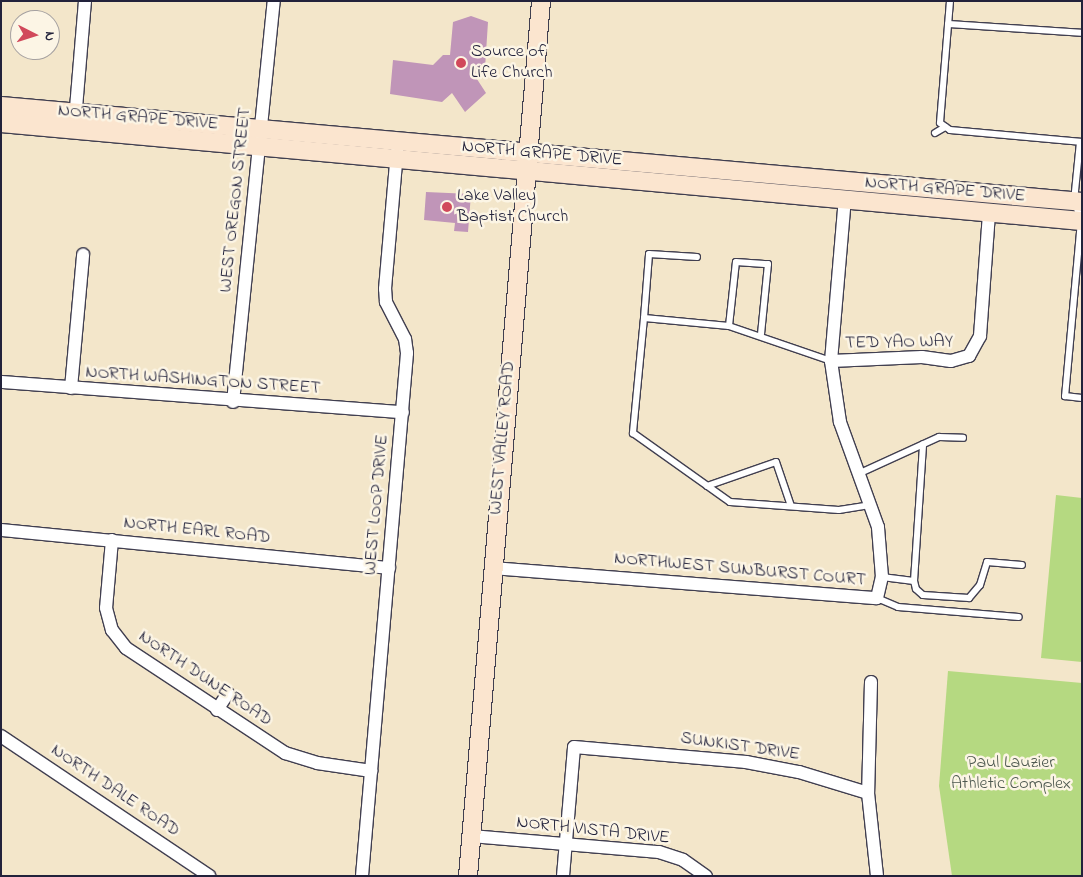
<!DOCTYPE html>
<style>
body{margin:0}
#map{position:relative;width:1083px;height:877px;overflow:hidden;background:#f3e6ca;font-family:"Indie Flower",sans-serif}
div>[style]{position:absolute}
.green>*{inset:0;background:#b5d981}
.building>*{inset:0;background:#c095b8}
.roads{filter:drop-shadow(1px 0 #413f50) drop-shadow(-1px 0 #413f50) drop-shadow(0 1px #413f50) drop-shadow(0 -1px #413f50)}
.lane>*{height:6px;margin:-3px;padding:0 3px;transform-origin:3px;border-radius:3px;background:#fff}
.street>*{height:12px;margin:-6px;padding:0 6px;transform-origin:6px;border-radius:6px;background:#fff}
.secondary>*{height:18px;margin:-9px;padding:0 9px;transform-origin:9px;border-radius:9px;background:#fbe5cf}
.dots>*{width:14px;height:14px;translate:-50% -50%;box-sizing:border-box;border:2px solid #fcf5e5;border-radius:50%}
span{translate:-50% -50%;white-space:nowrap;text-align:center;line-height:1.15;-webkit-text-stroke:5px #fcf5e5;paint-order:stroke}
.poi-label{font-size:18px;color:#22223b}
.left{translate:0 -50%;text-align:left}
.street-label{font-size:18px;color:#22223b}
.park-label{font-size:18px;color:#4e5950}
.frame{position:absolute;inset:0;border:2px solid #22223b;pointer-events:none}
.north{position:absolute;left:10px;top:10px;width:50px;height:50px;box-sizing:border-box;background:#fcf5e5;border:1px solid #a5a1a1;border-radius:50%;rotate:95deg;font-size:14px;font-weight:700;line-height:20px;text-align:center;color:#22223b}
.north::after{content:'';display:block;margin:auto;width:18px;height:22px;background:#d1495b;clip-path:polygon(50% 0,100% 100%,50% 72%,0 100%)}
</style>
<div id="map">
<div class="green">
<i style="clip-path:polygon(1056px 495px,1082px 498px,1082px 662px,1041px 658px)"></i>
<i style="clip-path:polygon(948px 671px,1082px 683px,1082px 876px,952px 876px,939px 786px)"></i>
</div>
<div class="building">
<i style="clip-path:polygon(471px 16px,488px 22px,485px 68px,475px 76px,486px 93px,465px 112px,452px 93px,442px 102px,390px 94px,393px 60px,433px 65px,443px 55px,450px 55px,453px 22px)"></i>
<i style="clip-path:polygon(426px 192px,471px 194px,468px 232px,454px 231px,455px 223px,424px 220px)"></i>
</div>
<div class="roads">
<div class="lane">
<i style="left:950px;top:1px;width:122px;rotate:94.7deg"></i>
<i style="left:940px;top:123px;width:12px;rotate:35deg"></i>
<i style="left:950px;top:130px;width:133px;rotate:5.2deg"></i>
<i style="left:948px;top:24px;width:134px;rotate:3.8deg"></i>
<i style="left:935px;top:133px;width:12px;rotate:-31deg"></i>
<i style="left:1080px;top:142px;width:59px;rotate:95.8deg"></i>
<i style="left:1074px;top:201px;width:19px;rotate:69deg"></i>
<i style="left:1081px;top:221px;width:176px;rotate:95.2deg"></i>
<i style="left:1065px;top:396px;width:17px;rotate:7deg"></i>
<i style="left:644px;top:318px;width:64px;rotate:-85.5deg"></i>
<i style="left:649px;top:254px;width:48px;rotate:3.6deg"></i>
<i style="left:729px;top:326px;width:64px;rotate:-83.8deg"></i>
<i style="left:736px;top:262px;width:32px;rotate:4deg"></i>
<i style="left:768px;top:264px;width:70px;rotate:95.7deg"></i>
<i style="left:831px;top:361px;width:108px;rotate:-161.1deg"></i>
<i style="left:729px;top:326px;width:85px;rotate:-174.6deg"></i>
<i style="left:644px;top:318px;width:116px;rotate:95.5deg"></i>
<i style="left:633px;top:433px;width:119px;rotate:35.4deg"></i>
<i style="left:730px;top:502px;width:109px;rotate:4.2deg"></i>
<i style="left:839px;top:510px;width:31px;rotate:-9deg"></i>
<i style="left:858px;top:474px;width:89px;rotate:-24.6deg"></i>
<i style="left:939px;top:437px;width:24px;rotate:2deg"></i>
<i style="left:707px;top:486px;width:73px;rotate:-19.2deg"></i>
<i style="left:776px;top:462px;width:46px;rotate:71.2deg"></i>
<i style="left:882px;top:577px;width:32px;rotate:7deg"></i>
<i style="left:914px;top:581px;width:137px;rotate:-86.2deg"></i>
<i style="left:914px;top:581px;width:8px;rotate:76deg"></i>
<i style="left:916px;top:589px;width:9px;rotate:41deg"></i>
<i style="left:923px;top:595px;width:46px;rotate:3.7deg"></i>
<i style="left:969px;top:598px;width:17px;rotate:-50deg"></i>
<i style="left:980px;top:585px;width:24px;rotate:-73deg"></i>
<i style="left:987px;top:562px;width:35px;rotate:5deg"></i>
<i style="left:877px;top:598px;width:23px;rotate:23deg"></i>
<i style="left:898px;top:607px;width:121px;rotate:4.7deg"></i>
</div>
<div class="street">
<i style="left:75px;top:120px;width:119px;rotate:-85.2deg"></i>
<i style="left:831px;top:361px;width:91px;rotate:-2.5deg"></i>
<i style="left:922px;top:357px;width:29px;rotate:8deg"></i>
<i style="left:951px;top:361px;width:19px;rotate:-16deg"></i>
<i style="left:969px;top:356px;width:23px;rotate:-61deg"></i>
<i style="left:980px;top:336px;width:124px;rotate:-85.8deg"></i>
<i style="left:1px;top:382px;width:403px;rotate:4.3deg"></i>
<i style="left:71px;top:388px;width:134px;rotate:-84.8deg"></i>
<i style="left:233px;top:402px;width:403px;rotate:-84.2deg"></i>
<i style="left:1px;top:530px;width:390px;rotate:5.6deg"></i>
<i style="left:112px;top:540px;width:68px;rotate:95deg"></i>
<i style="left:106px;top:608px;width:23px;rotate:75deg"></i>
<i style="left:112px;top:630px;width:23px;rotate:52deg"></i>
<i style="left:126px;top:648px;width:191px;rotate:33.4deg"></i>
<i style="left:285px;top:753px;width:34px;rotate:17deg"></i>
<i style="left:317px;top:763px;width:55px;rotate:8.4deg"></i>
<i style="left:492px;top:568px;width:386px;rotate:4.5deg"></i>
<i style="left:877px;top:598px;width:22px;rotate:-77deg"></i>
<i style="left:882px;top:577px;width:50px;rotate:-94.6deg"></i>
<i style="left:878px;top:527px;width:112px;rotate:-109.9deg"></i>
<i style="left:840px;top:422px;width:62px;rotate:-98.4deg"></i>
<i style="left:831px;top:361px;width:163px;rotate:-85.1deg"></i>
<i style="left:871px;top:682px;width:111px;rotate:91.5deg"></i>
<i style="left:868px;top:793px;width:83px;rotate:83.8deg"></i>
<i style="left:217px;top:710px;width:20px;rotate:-57deg"></i>
<i style="left:1px;top:736px;width:251px;rotate:33.9deg"></i>
<i style="left:471px;top:836px;width:189px;rotate:4.9deg"></i>
<i style="left:659px;top:852px;width:25px;rotate:18deg"></i>
<i style="left:683px;top:860px;width:28px;rotate:35deg"></i>
<i style="left:362px;top:876px;width:525px;rotate:-85.08deg"></i>
<i style="left:407px;top:353px;width:14px;rotate:-98deg"></i>
<i style="left:405px;top:339px;width:42px;rotate:-117.2deg"></i>
<i style="left:386px;top:302px;width:13px;rotate:-94deg"></i>
<i style="left:385px;top:289px;width:139px;rotate:-85deg"></i>
<i style="left:563px;top:876px;width:129px;rotate:-85.1deg"></i>
<i style="left:574px;top:747px;width:173px;rotate:5deg"></i>
<i style="left:746px;top:762px;width:54px;rotate:10.7deg"></i>
<i style="left:799px;top:772px;width:72px;rotate:16.9deg"></i>
</div>
<div class="secondary">
<i style="left:1px;top:106px;width:1085px;rotate:5.07deg"></i>
<i style="left:1px;top:123px;width:1085px;rotate:5.18deg"></i>
<i style="left:468px;top:876px;width:878px;rotate:-85.23deg"></i>
</div>
</div>
<div class="dots">
<i style="left:461px;top:63px;background:#d1495b"></i>
<i style="left:447px;top:207px;background:#d1495b"></i>
</div>
<div class="poi-label">
<span class="left" style="left:471px;top:63px">Source of<br>Life Church</span>
<span class="left" style="left:457px;top:207px">Lake Valley<br>Baptist Church</span>
</div>
<div class="street-label">
<span style="left:138px;top:118px;rotate:5deg">NORTH GRAPE DRIVE</span>
<span style="left:542px;top:154px;rotate:5deg">NORTH GRAPE DRIVE</span>
<span style="left:945px;top:190px;rotate:5deg">NORTH GRAPE DRIVE</span>
<span style="left:236px;top:200px;rotate:-84deg">WEST OREGON STREET</span>
<span style="left:899px;top:343px;rotate:-1deg">TED YAO WAY</span>
<span style="left:203px;top:381px;rotate:4deg">NORTH WASHINGTON STREET</span>
<span style="left:503px;top:438px;rotate:-85deg">WEST VALLEY ROAD</span>
<span style="left:377px;top:505px;rotate:-85deg">WEST LOOP DRIVE</span>
<span style="left:197px;top:531px;rotate:6deg">NORTH EARL ROAD</span>
<span style="left:740px;top:570px;rotate:5deg">NORTHWEST SUNBURST COURT</span>
<span style="left:205px;top:679px;rotate:34deg">NORTH DUNE ROAD</span>
<span style="left:740px;top:747px;rotate:8deg">SUNKIST DRIVE</span>
<span style="left:115px;top:791px;rotate:34deg">NORTH DALE ROAD</span>
<span style="left:593px;top:831px;rotate:6deg">NORTH VISTA DRIVE</span>
</div>
<div class="park-label">
<span style="left:1011px;top:774px">Paul Lauzier<br>Athletic Complex</span>
</div>
<div class="frame"></div>
<div class="north">N</div>
</div>
